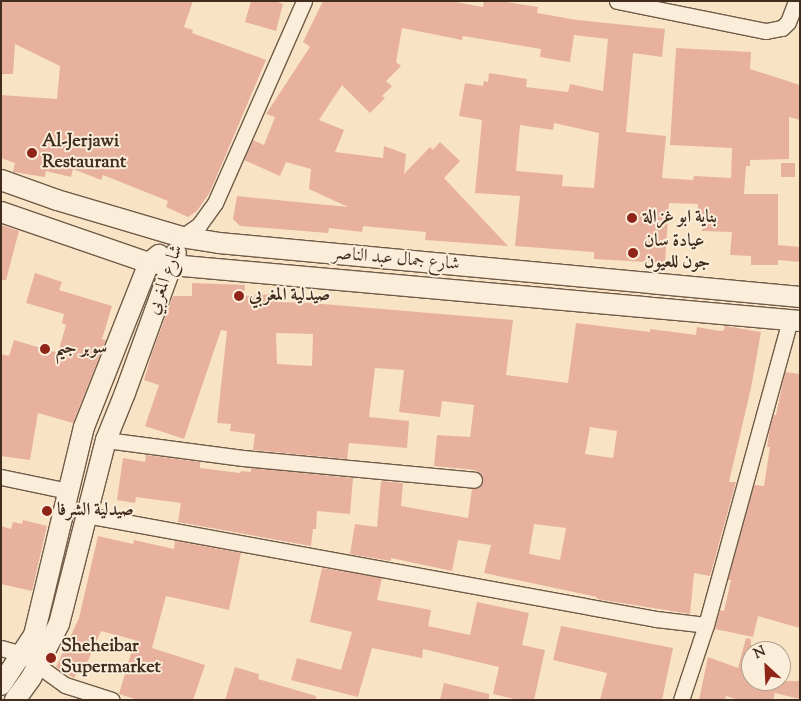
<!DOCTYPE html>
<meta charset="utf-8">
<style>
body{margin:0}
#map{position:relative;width:801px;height:701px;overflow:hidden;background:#f8e4c5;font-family:"Sorts Mill Goudy",Amiri,serif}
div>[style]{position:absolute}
.building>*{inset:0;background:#e8b19e;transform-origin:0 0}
.roads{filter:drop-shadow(1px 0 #6f5b48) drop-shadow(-1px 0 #6f5b48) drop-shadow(0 1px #6f5b48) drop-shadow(0 -1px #6f5b48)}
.minor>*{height:15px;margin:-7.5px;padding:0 7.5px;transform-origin:7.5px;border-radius:7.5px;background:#faedd9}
.secondary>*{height:20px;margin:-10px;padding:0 10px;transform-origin:10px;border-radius:10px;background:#faedd9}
.dots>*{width:14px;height:14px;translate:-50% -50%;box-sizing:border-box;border:2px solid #faedd9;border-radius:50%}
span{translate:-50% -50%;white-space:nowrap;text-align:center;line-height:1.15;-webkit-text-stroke:4px #faedd9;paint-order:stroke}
.poi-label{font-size:18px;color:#412d1e;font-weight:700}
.left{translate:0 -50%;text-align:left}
.street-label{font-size:18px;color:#412d1e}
.frame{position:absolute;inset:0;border:2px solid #412d1e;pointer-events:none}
.north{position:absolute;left:741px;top:641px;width:50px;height:50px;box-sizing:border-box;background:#faedd9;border:1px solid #b0a08e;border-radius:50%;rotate:335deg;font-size:14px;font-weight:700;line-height:20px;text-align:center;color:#412d1e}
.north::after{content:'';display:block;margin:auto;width:18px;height:22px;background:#8f2418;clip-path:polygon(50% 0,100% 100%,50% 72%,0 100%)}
</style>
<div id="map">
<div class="building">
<i style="clip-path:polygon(1px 1px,193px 1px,184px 27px,193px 30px,192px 33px,266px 60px,210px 192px,197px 211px,188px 217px,166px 207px,168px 201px,103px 175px,101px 180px,73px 169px,71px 177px,46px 171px,45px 177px,13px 172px,15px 163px,1px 158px,1px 95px,57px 99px,60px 66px,15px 44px,13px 74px,1px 74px)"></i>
<i style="clip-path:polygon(251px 1px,275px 1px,283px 4px,276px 31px,245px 22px)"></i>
<i style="clip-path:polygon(evenodd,323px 1px,451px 1px,483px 7px,484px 1px,500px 1px,538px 7px,537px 13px,577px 20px,665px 29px,662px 57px,633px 53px,626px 132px,666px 136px,662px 178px,693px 180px,694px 176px,731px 178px,732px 148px,670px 145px,676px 48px,751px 52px,750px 69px,800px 85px,800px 120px,789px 117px,789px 159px,750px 160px,750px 166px,746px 166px,744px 194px,778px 194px,778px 245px,800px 247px,800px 262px,778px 260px,778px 265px,751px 265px,751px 256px,730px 255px,732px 232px,702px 231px,703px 214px,697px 214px,698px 204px,669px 203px,665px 263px,594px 259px,594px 252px,515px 246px,520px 196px,475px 193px,482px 120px,459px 116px,465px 83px,483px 86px,484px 81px,488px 82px,489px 73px,527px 79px,526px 87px,568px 92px,570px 84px,603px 91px,608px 39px,574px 35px,570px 62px,540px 57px,541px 49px,463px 36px,462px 40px,402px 28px,396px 62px,401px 66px,386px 81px,392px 86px,382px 96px,385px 98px,370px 113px,342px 85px,319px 120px,344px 130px,335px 152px,383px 158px,384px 146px,406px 154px,404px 174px,430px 147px,433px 150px,440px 142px,460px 161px,444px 178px,508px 246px,425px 240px,426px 232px,363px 226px,362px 232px,329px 228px,328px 233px,240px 226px,233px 219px,237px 196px,348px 207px,309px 189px,311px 169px,286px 162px,280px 176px,244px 160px,253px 140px,264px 145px,275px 117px,266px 114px,310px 47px,303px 42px,323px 1px,554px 123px,599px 133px,594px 188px,562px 186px,563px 175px,516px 171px,520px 125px,553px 130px,554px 123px)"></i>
<i style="left:781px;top:163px;width:14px;height:14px"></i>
<i style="clip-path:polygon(1px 225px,19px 231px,6px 280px,1px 280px)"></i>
<i style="clip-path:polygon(35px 273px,62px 282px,59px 290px,112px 306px,102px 339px,106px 340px,73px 423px,38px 413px,30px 460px,1px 456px,1px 354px,9px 356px,14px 340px,58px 353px,66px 325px,62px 323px,64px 314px,26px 303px)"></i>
<i style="clip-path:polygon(evenodd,192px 283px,245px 285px,244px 296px,274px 294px,275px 302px,311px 303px,513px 320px,506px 375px,568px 383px,576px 323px,650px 332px,650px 329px,696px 335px,697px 327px,720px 331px,724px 330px,725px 326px,761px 332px,751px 388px,729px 482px,736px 482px,710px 576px,694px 573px,690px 614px,597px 599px,597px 597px,484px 573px,491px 545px,458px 540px,452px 571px,391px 558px,391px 561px,350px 554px,355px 524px,377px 527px,381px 481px,403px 483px,401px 506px,468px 518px,472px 489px,478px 488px,483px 481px,482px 476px,475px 470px,434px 466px,437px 435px,470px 437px,474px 405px,442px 401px,440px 417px,399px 412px,404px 370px,375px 368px,369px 417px,409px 421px,407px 448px,349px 443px,347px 459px,253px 450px,255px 434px,230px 431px,231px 424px,217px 423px,227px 331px,221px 330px,184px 439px,145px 426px,159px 385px,144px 380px,152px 353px,173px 296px,192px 296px,192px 283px,276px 333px,313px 334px,312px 366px,277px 364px,276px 333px,192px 283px,590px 427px,617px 431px,613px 458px,585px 454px,590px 427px,192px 283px,534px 524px,566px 528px,560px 560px,529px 554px,534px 524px)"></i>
<i style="clip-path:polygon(785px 372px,800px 374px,800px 628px,758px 616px,753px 637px,715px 629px,720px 610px,724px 611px,731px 580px,728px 580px,754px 485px,764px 486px,770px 447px,767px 447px,770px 428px,774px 415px,776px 415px)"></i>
<i style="clip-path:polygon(146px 455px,200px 462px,200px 468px,240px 473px,241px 471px,251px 472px,251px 468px,353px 478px,350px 514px,317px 511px,316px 529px,313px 529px,311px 546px,178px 522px,181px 503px,136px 497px,135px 503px,117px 500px,123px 458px,145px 462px)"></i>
<i style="clip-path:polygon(23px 520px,47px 526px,32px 591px,1px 584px,1px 526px,11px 529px,13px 522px,22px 524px)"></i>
<i style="clip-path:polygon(98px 536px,133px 544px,134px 540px,174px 549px,175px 541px,241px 553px,229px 610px,166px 596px,152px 648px,205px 665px,193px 700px,138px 700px,119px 694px,135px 640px,101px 631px,83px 672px,78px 670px,74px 678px,56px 667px,79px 618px)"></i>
<i style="clip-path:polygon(322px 568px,382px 578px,377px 600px,431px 610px,428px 626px,470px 635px,477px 602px,529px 613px,522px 645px,545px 650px,534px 700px,518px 700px,493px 694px,499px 667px,423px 649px,422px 658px,372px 648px,358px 697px,291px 680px,297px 658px,341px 670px,352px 632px,310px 622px)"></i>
<i style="clip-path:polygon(561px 626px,673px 648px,662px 700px,600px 700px,607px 673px,553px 660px)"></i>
<i style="clip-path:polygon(746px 638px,751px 639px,751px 681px,800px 681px,800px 699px,775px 693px,773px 700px,739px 700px,726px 696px,725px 700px,699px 700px,708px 657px,738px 668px)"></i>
<i style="clip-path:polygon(235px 667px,259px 674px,258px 679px,316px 696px,316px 700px,225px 700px)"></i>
<i style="clip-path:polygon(444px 683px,489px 694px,489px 700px,440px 700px)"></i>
</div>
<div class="roads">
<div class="minor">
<i style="left:617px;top:1px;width:152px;rotate:11.4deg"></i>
<i style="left:766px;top:31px;width:16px;rotate:-11deg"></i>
<i style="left:782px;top:28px;width:8px;rotate:-45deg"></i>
<i style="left:788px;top:22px;width:22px;rotate:-69deg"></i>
<i style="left:182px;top:237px;width:21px;rotate:-35deg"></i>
<i style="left:199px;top:225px;width:27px;rotate:-54deg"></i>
<i style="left:215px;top:203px;width:221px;rotate:-66.2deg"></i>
<i style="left:106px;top:440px;width:138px;rotate:7.5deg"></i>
<i style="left:243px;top:458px;width:232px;rotate:5.4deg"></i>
<i style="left:1px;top:477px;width:68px;rotate:11.8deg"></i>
<i style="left:86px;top:515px;width:579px;rotate:10.34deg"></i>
<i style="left:656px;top:619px;width:50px;rotate:6.8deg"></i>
<i style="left:1px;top:648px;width:22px;rotate:16deg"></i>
<i style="left:22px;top:654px;width:53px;rotate:35.8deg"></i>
<i style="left:65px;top:685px;width:49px;rotate:17.7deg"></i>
<i style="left:681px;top:700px;width:79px;rotate:-71.6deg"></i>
<i style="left:706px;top:625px;width:316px;rotate:-74.6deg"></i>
</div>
<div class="secondary">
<i style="left:1px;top:180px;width:59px;rotate:19.7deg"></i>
<i style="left:57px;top:200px;width:130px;rotate:16.5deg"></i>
<i style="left:182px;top:237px;width:37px;rotate:9deg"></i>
<i style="left:219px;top:243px;width:584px;rotate:5.31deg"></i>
<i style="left:1px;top:212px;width:157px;rotate:19deg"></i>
<i style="left:149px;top:263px;width:654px;rotate:5.09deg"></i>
<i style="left:1px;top:685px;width:60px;rotate:-56.6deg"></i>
<i style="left:34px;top:635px;width:214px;rotate:-76.5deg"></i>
<i style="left:84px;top:427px;width:176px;rotate:-68.4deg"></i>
<i style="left:149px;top:263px;width:13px;rotate:-39deg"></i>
<i style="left:15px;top:700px;width:27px;rotate:-54deg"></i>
<i style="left:31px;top:678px;width:61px;rotate:-62.6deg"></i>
<i style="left:59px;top:624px;width:190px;rotate:-75.7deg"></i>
<i style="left:106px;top:440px;width:51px;rotate:-68deg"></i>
<i style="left:125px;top:393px;width:149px;rotate:-70deg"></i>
</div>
</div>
<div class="dots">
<i style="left:32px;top:153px;background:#8f2418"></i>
<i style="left:632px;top:218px;background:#8f2418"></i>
<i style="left:633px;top:253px;background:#8f2418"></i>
<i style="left:239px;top:296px;background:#8f2418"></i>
<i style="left:45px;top:349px;background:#8f2418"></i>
<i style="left:47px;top:511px;background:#8f2418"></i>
<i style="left:51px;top:658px;background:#8f2418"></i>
</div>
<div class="poi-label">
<span class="left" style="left:42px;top:153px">Al-Jerjawi<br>Restaurant</span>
<span class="left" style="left:643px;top:218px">بناية ابو غزالة</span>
<span class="left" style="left:644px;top:253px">عيادة سان<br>جون للعيون</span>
<span class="left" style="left:249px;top:296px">صيدلية المغربي</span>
<span class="left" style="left:55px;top:349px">سوبر جيم</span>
<span class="left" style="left:57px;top:511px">صيدلية الشرفا</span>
<span class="left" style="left:61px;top:658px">Sheheibar<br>Supermarket</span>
</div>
<div class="street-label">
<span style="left:396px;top:260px;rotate:5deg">شارع جمال عبد الناصر</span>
<span style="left:166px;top:280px;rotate:-70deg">شارع المغربي</span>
</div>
<div class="frame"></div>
<div class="north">N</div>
</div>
